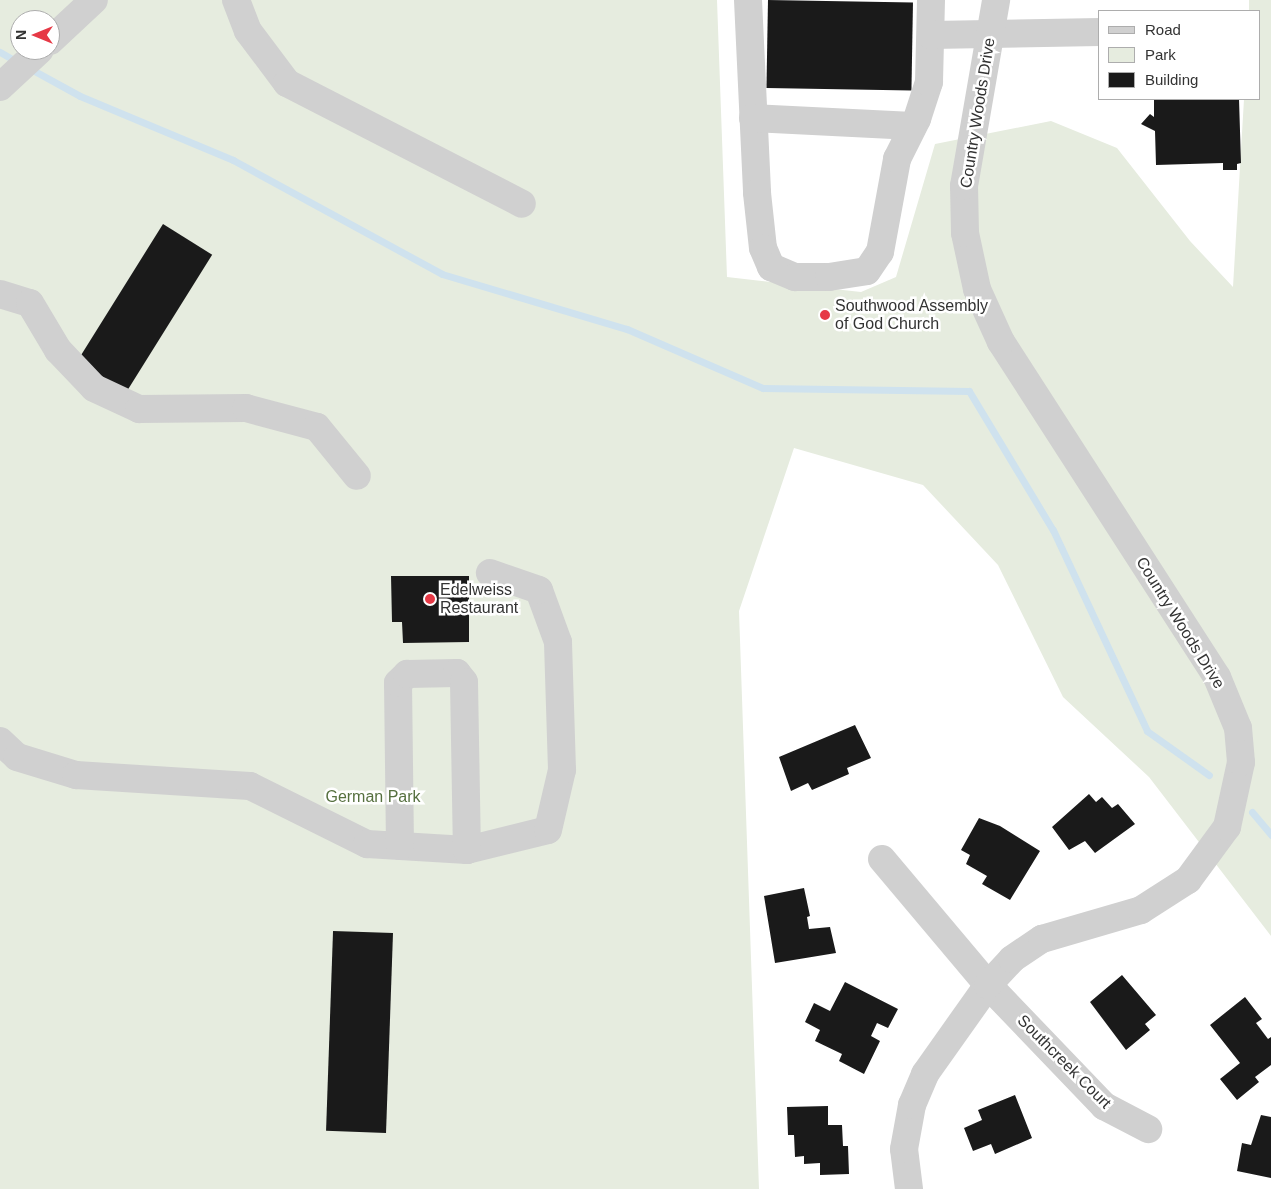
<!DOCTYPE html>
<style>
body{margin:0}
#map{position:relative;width:1271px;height:1189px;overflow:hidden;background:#fff;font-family:Arial,sans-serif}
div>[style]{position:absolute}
.green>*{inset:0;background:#e6ecdf}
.stream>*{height:7px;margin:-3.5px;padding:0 3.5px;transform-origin:3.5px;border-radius:3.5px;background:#cfe2ee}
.building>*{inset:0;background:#1a1a1a;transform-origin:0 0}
.minor>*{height:28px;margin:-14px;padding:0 14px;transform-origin:14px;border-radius:14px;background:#d0d0d0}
.dots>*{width:14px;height:14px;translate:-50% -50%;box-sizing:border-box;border:2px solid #fff;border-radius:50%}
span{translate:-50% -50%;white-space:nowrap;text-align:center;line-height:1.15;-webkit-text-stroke:5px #fff;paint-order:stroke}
.street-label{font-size:16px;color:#333}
.poi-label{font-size:16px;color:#333}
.left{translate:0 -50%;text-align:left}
.park-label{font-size:16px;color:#56703f}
.legend{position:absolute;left:1098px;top:10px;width:162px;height:90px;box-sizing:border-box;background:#fff;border:1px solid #adadad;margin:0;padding:6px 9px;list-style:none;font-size:15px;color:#333}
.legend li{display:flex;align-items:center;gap:10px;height:25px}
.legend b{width:25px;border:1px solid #adadad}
.north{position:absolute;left:10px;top:10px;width:50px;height:50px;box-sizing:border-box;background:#fff;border:1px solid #adadad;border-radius:50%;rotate:270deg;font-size:14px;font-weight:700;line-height:20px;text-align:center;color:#333}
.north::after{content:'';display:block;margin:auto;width:18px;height:22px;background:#e63946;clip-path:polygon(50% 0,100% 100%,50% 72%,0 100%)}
</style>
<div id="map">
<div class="green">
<i style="clip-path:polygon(evenodd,0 0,717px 0,727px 277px,861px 292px,896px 277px,935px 144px,1051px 121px,1117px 148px,1190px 241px,1233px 287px,1244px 99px,1260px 99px,1260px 11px,1249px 11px,1249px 0,1271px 0,1271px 936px,1149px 777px,1063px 697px,998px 565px,923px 485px,794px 448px,739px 611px,759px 1189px,0 1189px,0 0,20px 20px,50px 20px,50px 50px,20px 50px,20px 20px)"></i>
</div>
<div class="stream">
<i style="left:0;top:52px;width:22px;rotate:30deg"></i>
<i style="left:29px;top:68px;width:58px;rotate:28.8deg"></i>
<i style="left:80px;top:96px;width:166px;rotate:22.7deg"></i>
<i style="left:233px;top:160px;width:238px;rotate:28.6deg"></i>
<i style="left:442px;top:274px;width:193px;rotate:16.6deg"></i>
<i style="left:627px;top:329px;width:148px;rotate:23.5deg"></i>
<i style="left:763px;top:388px;width:206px;rotate:0.8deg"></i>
<i style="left:969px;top:391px;width:162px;rotate:58.9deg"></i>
<i style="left:1053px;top:530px;width:222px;rotate:64.9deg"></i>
<i style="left:1147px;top:731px;width:76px;rotate:35.4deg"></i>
<i style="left:1252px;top:812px;width:30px;rotate:50deg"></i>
</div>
<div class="building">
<i style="left:768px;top:0;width:145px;height:88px;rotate:1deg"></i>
<i style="clip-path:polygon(1154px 99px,1239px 99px,1241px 163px,1237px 164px,1237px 170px,1223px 170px,1223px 163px,1156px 165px,1155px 131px,1141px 124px,1150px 114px,1154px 117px)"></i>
<i style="left:163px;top:224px;width:58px;height:166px;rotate:32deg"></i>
<i style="clip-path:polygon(391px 576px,469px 576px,469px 642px,403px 643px,402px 622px,392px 622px)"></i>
<i style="clip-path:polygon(855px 725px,871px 758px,847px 768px,849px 774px,812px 790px,808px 783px,791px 791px,779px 757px)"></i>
<i style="clip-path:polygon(1089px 794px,1096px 802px,1102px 797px,1112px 808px,1118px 804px,1135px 824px,1095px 853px,1085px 841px,1069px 850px,1052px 827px)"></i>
<i style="clip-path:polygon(979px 818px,1000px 826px,1040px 851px,1010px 900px,982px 884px,987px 876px,966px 864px,970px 855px,961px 850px)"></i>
<i style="clip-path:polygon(804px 888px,810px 916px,807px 917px,809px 929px,830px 927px,836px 953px,775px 963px,764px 896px)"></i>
<i style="left:393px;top:933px;width:200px;height:60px;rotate:92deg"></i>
<i style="clip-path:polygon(1122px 975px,1156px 1015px,1145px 1024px,1150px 1030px,1126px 1050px,1090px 1002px)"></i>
<i style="clip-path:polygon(845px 982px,898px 1009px,888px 1028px,877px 1023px,871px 1036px,880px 1041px,864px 1074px,839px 1061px,842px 1054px,815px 1041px,820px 1030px,805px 1022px,814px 1003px,830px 1011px)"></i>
<i style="clip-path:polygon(1245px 997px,1262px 1019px,1256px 1023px,1268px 1039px,1271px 1037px,1271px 1065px,1255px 1077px,1259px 1082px,1237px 1100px,1220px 1079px,1240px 1063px,1210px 1025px)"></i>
<i style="clip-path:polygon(1015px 1095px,1032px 1138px,995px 1154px,991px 1144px,973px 1151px,964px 1128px,982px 1120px,978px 1110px)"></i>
<i style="clip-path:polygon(828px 1106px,828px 1125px,842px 1125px,843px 1146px,848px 1146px,849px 1174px,820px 1175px,820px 1163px,804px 1164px,804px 1156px,795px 1157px,794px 1135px,788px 1135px,787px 1107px)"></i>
<i style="clip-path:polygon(1261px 1115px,1271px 1117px,1271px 1178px,1237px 1171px,1242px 1143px,1251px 1145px)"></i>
</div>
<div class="minor">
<i style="left:236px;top:0;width:33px;rotate:69deg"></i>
<i style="left:248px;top:31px;width:65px;rotate:53.1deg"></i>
<i style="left:287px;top:83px;width:264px;rotate:27.2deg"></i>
<i style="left:748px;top:0;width:193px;rotate:87.3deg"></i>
<i style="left:757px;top:193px;width:55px;rotate:83.8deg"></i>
<i style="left:763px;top:248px;width:21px;rotate:67deg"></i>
<i style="left:771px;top:267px;width:26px;rotate:23deg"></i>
<i style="left:795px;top:277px;width:34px"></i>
<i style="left:829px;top:277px;width:38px;rotate:-9deg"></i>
<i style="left:867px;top:271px;width:23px;rotate:-56deg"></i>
<i style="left:880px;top:252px;width:95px;rotate:-79.6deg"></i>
<i style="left:897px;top:159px;width:45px;rotate:-63.4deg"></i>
<i style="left:917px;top:119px;width:39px;rotate:-72deg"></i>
<i style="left:929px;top:82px;width:82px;rotate:-88.6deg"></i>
<i style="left:931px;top:35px;width:169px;rotate:-1deg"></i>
<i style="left:50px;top:41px;width:60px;rotate:-43deg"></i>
<i style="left:0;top:87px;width:54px;rotate:-42.8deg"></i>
<i style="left:753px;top:118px;width:160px;rotate:2.9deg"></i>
<i style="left:0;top:294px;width:31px;rotate:17deg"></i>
<i style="left:30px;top:303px;width:55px;rotate:59.2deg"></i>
<i style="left:58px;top:350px;width:52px;rotate:46.5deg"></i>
<i style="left:94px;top:388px;width:50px;rotate:25deg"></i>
<i style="left:139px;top:409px;width:107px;rotate:-0.5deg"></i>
<i style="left:246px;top:408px;width:73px;rotate:15deg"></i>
<i style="left:317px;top:427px;width:63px;rotate:50.8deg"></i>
<i style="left:0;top:741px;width:23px;rotate:43deg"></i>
<i style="left:17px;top:757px;width:62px;rotate:17deg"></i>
<i style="left:76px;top:775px;width:174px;rotate:3.6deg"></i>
<i style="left:250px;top:786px;width:131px;rotate:26.4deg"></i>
<i style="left:367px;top:844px;width:100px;rotate:3.4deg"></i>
<i style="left:467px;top:850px;width:83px;rotate:-13.9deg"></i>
<i style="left:548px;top:830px;width:62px;rotate:-76.9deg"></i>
<i style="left:562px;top:770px;width:128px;rotate:-91.8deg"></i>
<i style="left:558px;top:642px;width:55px;rotate:-110.1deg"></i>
<i style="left:539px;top:590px;width:52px;rotate:-160.9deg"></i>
<i style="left:400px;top:846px;width:163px;rotate:-90.7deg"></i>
<i style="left:398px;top:683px;width:13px;rotate:-45deg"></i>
<i style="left:407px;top:674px;width:50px;rotate:-1.1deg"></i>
<i style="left:457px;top:673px;width:11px;rotate:52deg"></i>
<i style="left:464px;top:682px;width:168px;rotate:89deg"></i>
<i style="left:882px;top:859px;width:165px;rotate:49.9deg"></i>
<i style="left:988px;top:985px;width:168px;rotate:46.2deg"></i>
<i style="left:1104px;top:1106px;width:50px;rotate:27.6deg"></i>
<i style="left:909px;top:1189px;width:40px;rotate:-97.1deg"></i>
<i style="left:904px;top:1149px;width:45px;rotate:-79.7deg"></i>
<i style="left:912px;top:1105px;width:34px;rotate:-67deg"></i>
<i style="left:925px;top:1074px;width:109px;rotate:-54.7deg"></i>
<i style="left:988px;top:985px;width:35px;rotate:-47deg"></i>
<i style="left:1012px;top:959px;width:36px;rotate:-34deg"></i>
<i style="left:1042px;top:939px;width:103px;rotate:-16.3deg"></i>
<i style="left:1141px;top:910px;width:56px;rotate:-32.6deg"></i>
<i style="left:1188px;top:880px;width:66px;rotate:-53.7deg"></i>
<i style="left:1227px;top:827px;width:66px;rotate:-77.8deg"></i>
<i style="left:1241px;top:762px;width:34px;rotate:-95deg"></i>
<i style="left:1238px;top:728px;width:55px;rotate:-112.4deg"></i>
<i style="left:1217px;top:677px;width:399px;rotate:-122.8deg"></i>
<i style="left:1001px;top:342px;width:58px;rotate:-114.4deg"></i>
<i style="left:977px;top:289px;width:57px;rotate:-102.1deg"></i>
<i style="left:965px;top:233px;width:47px;rotate:-91.2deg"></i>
<i style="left:964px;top:186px;width:189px;rotate:-80.2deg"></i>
</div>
<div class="dots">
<i style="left:825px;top:315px;background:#e63946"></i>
<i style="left:430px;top:599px;background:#e63946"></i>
</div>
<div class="street-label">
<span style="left:978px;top:113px;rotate:-81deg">Country Woods Drive</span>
<span style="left:1180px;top:623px;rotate:58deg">Country Woods Drive</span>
<span style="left:1064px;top:1062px;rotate:45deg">Southcreek Court</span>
</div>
<div class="poi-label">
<span class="left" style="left:835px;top:315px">Southwood Assembly<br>of God Church</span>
<span class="left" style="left:440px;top:599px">Edelweiss<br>Restaurant</span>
</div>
<div class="park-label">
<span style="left:373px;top:797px">German Park</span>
</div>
<ul class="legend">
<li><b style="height:6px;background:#d0d0d0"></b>Road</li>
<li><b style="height:14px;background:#e6ecdf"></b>Park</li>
<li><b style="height:14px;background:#1a1a1a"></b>Building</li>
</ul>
<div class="north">N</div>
</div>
